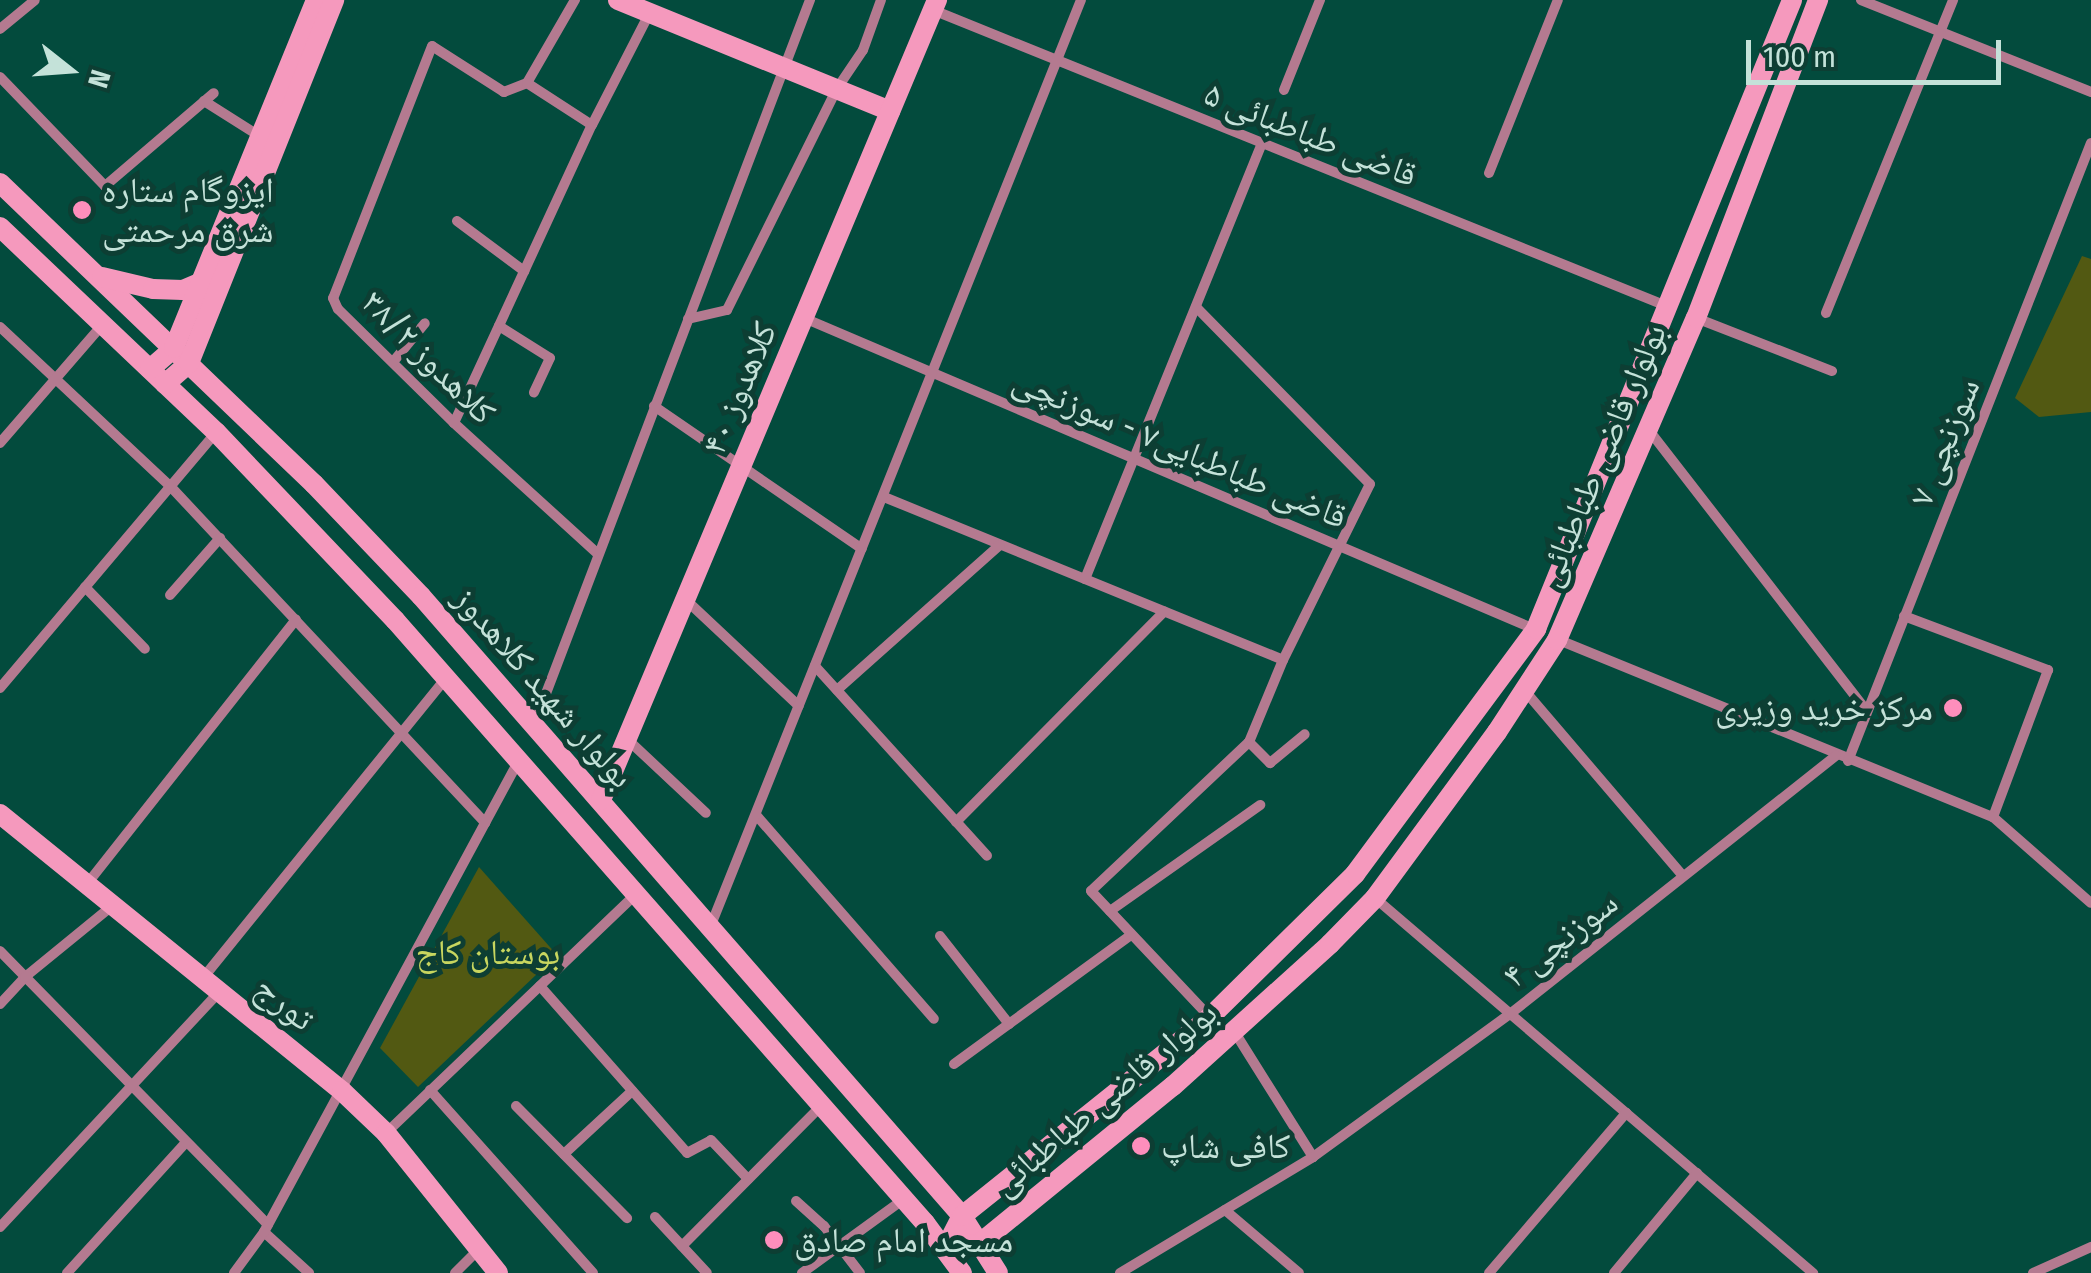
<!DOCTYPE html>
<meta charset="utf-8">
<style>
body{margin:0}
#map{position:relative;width:2091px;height:1273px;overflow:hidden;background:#034b3d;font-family:"Fira Sans Condensed","Noto Naskh Arabic",sans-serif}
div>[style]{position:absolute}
.green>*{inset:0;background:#525912}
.street>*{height:10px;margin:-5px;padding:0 5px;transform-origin:5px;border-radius:5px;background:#b47a90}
.secondary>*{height:20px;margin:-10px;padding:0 10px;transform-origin:10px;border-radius:10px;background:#f599bd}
.dots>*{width:28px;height:28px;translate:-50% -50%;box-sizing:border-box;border:5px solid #0d3e33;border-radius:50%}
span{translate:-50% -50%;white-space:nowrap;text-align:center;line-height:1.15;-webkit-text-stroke:10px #0d3e33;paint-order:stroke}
.street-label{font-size:35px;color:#c4e2d9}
.poi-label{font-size:35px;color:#c4e2d9}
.left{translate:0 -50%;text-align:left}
.right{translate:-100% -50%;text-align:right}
.park-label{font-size:35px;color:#c8d65f}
.north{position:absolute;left:20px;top:20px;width:100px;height:100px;-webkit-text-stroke:8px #0d3e33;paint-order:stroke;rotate:107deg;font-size:28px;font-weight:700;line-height:40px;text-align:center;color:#c4e2d9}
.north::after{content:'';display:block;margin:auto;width:35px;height:45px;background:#c4e2d9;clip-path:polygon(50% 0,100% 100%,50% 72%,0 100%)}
.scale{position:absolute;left:1746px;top:40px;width:255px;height:45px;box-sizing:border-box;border:5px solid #c4e2d9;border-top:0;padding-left:12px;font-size:30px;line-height:35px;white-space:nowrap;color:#c4e2d9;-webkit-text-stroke:8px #0d3e33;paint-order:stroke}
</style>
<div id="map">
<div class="green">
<i style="clip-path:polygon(2082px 256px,2091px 259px,2091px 412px,2039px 417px,2015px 398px)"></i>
<i style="clip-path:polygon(479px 867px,557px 955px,418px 1087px,380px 1048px)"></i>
</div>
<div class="street">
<i style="left:1861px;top:0;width:248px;rotate:21.8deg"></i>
<i style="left:933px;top:10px;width:794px;rotate:21.98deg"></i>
<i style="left:0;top:29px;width:45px;rotate:-39.6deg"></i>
<i style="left:0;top:77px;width:151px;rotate:46.1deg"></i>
<i style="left:105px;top:186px;width:143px;rotate:-40.5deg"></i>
<i style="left:527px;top:83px;width:25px;rotate:159deg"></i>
<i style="left:504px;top:92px;width:85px;rotate:-147.4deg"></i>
<i style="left:432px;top:46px;width:271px;rotate:111.4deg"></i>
<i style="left:333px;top:298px;width:12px;rotate:66deg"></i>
<i style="left:338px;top:309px;width:163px;rotate:44.5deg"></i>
<i style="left:454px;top:423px;width:195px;rotate:42.3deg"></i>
<i style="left:527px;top:83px;width:96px;rotate:-60deg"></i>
<i style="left:527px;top:83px;width:77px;rotate:32.9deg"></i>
<i style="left:1284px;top:90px;width:97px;rotate:-68.2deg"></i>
<i style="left:204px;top:101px;width:67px;rotate:32.3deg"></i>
<i style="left:1489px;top:173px;width:186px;rotate:-68.3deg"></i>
<i style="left:457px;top:221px;width:84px;rotate:36.7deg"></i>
<i style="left:1196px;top:307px;width:248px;rotate:45.5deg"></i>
<i style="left:1370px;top:484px;width:196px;rotate:116.3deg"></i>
<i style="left:1283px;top:660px;width:89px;rotate:112.5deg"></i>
<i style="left:1249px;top:742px;width:217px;rotate:136.7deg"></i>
<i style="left:1091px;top:891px;width:172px;rotate:46.7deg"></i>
<i style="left:1826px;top:313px;width:338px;rotate:-67.9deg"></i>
<i style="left:804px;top:318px;width:799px;rotate:23.07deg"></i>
<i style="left:1696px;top:318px;width:146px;rotate:21.3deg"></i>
<i style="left:688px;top:319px;width:40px;rotate:-13deg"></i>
<i style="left:727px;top:310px;width:246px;rotate:-63.6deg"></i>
<i style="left:836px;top:90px;width:48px;rotate:-56deg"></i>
<i style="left:863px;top:50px;width:53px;rotate:-70.2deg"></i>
<i style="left:499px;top:326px;width:60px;rotate:32.1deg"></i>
<i style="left:550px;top:358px;width:38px;rotate:115deg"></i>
<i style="left:0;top:327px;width:234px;rotate:43.1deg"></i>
<i style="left:171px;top:487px;width:460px;rotate:46.9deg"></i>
<i style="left:393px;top:362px;width:50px;rotate:-50.6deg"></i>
<i style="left:654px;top:406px;width:252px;rotate:34.5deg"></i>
<i style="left:454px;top:423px;width:328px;rotate:-65.2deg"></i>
<i style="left:592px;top:125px;width:125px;rotate:-62.8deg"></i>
<i style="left:1648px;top:429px;width:357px;rotate:52.2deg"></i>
<i style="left:0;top:443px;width:157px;rotate:-49.1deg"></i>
<i style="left:884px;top:497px;width:431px;rotate:22.2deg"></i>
<i style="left:1085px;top:579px;width:471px;rotate:-67.9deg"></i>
<i style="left:85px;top:587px;width:86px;rotate:45.9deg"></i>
<i style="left:170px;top:595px;width:76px;rotate:-48.7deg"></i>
<i style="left:685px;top:599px;width:156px;rotate:43.2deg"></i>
<i style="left:1904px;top:616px;width:154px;rotate:20.6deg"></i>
<i style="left:2048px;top:670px;width:157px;rotate:110.5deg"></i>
<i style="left:1554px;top:638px;width:474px;rotate:22.2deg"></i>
<i style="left:1993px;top:817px;width:130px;rotate:41.3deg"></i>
<i style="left:815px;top:666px;width:256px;rotate:47.8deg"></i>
<i style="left:0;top:688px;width:335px;rotate:-49.8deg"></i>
<i style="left:837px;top:690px;width:218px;rotate:-41.7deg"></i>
<i style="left:1525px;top:691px;width:243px;rotate:49.5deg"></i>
<i style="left:534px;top:725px;width:776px;rotate:-69.16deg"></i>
<i style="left:627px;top:739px;width:108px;rotate:43.1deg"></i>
<i style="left:1249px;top:742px;width:30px;rotate:45deg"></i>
<i style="left:1270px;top:763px;width:45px;rotate:-39.6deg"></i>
<i style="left:1848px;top:761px;width:664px;rotate:-68.54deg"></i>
<i style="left:757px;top:816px;width:269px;rotate:48.9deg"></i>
<i style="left:956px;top:822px;width:296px;rotate:-45.3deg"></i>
<i style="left:87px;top:884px;width:337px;rotate:-51.7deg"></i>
<i style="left:1375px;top:898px;width:577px;rotate:40.57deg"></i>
<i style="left:1110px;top:911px;width:184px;rotate:-35.2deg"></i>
<i style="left:711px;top:925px;width:996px;rotate:-68.2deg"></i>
<i style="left:940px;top:936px;width:112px;rotate:51.9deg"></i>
<i style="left:0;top:951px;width:383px;rotate:45.6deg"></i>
<i style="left:203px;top:978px;width:386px;rotate:-51deg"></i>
<i style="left:540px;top:986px;width:222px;rotate:48.6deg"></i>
<i style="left:687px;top:1153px;width:27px;rotate:-28deg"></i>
<i style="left:711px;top:1140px;width:54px;rotate:46.5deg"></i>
<i style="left:0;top:1004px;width:37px;rotate:-47deg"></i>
<i style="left:25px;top:977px;width:112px;rotate:-39.2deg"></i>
<i style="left:1234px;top:1031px;width:149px;rotate:57.9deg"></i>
<i style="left:954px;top:1064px;width:219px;rotate:-36.1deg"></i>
<i style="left:430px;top:1090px;width:245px;rotate:48.3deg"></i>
<i style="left:516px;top:1106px;width:158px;rotate:45.3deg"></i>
<i style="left:386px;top:1133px;width:346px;rotate:-43.7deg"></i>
<i style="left:564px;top:1154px;width:93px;rotate:-42.8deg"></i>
<i style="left:796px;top:1201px;width:38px;rotate:42deg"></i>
<i style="left:824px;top:1226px;width:59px;rotate:52.5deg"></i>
<i style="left:1225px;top:1210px;width:97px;rotate:40.4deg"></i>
<i style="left:655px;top:1217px;width:76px;rotate:47.1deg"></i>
<i style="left:0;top:1227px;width:321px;rotate:-47deg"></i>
<i style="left:264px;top:1232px;width:61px;rotate:42.3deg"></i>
<i style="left:682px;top:1246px;width:197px;rotate:-45.2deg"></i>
<i style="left:67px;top:1273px;width:177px;rotate:-47.7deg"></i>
<i style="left:234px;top:1273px;width:51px;rotate:-53.8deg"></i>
<i style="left:264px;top:1232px;width:534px;rotate:-61.61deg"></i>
<i style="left:455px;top:1273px;width:34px;rotate:-45deg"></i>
<i style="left:802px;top:1273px;width:126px;rotate:-36deg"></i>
<i style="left:1120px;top:1273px;width:225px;rotate:-31deg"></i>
<i style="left:1313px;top:1157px;width:243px;rotate:-36deg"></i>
<i style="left:1510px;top:1014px;width:416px;rotate:-38.4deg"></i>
<i style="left:1489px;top:1273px;width:211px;rotate:-49.4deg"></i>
<i style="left:1614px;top:1273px;width:130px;rotate:-50.3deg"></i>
<i style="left:2033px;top:1273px;width:64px;rotate:-24.1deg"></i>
</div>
<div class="secondary">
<i style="left:618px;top:0;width:294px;rotate:22.2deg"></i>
<i style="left:0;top:183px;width:435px;rotate:43.8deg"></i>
<i style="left:314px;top:484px;width:155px;rotate:46.3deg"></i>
<i style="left:421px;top:596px;width:823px;rotate:48.89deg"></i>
<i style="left:962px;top:1216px;width:67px;rotate:57.7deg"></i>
<i style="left:0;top:227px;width:298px;rotate:43.5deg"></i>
<i style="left:216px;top:432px;width:260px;rotate:46.4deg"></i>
<i style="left:395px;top:620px;width:803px;rotate:48.69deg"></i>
<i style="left:925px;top:1223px;width:62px;rotate:53.5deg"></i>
<i style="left:102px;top:277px;width:52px;rotate:13.2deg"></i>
<i style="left:153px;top:289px;width:30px;rotate:2deg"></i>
<i style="left:183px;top:290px;width:21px;rotate:-23deg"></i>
<i style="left:150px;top:369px;width:32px;rotate:-41deg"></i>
<i style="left:174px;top:348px;width:376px;rotate:-67.8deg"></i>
<i style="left:165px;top:384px;width:32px;rotate:-41deg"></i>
<i style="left:189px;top:363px;width:391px;rotate:-68.2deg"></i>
<i style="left:601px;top:800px;width:868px;rotate:-67.22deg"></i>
<i style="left:0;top:814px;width:440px;rotate:39deg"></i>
<i style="left:342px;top:1091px;width:61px;rotate:43.7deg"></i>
<i style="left:386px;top:1133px;width:179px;rotate:51.3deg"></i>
<i style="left:946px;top:1247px;width:33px;rotate:-5deg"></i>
<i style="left:979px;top:1244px;width:250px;rotate:-39.2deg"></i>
<i style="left:1173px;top:1086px;width:212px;rotate:-42.1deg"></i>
<i style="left:1330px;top:944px;width:64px;rotate:-45.6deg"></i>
<i style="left:1375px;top:898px;width:206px;rotate:-53.7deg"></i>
<i style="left:1497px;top:732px;width:110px;rotate:-56.9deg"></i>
<i style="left:1557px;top:640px;width:351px;rotate:-66.7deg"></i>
<i style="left:1696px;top:318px;width:341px;rotate:-69deg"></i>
<i style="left:946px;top:1247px;width:35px;rotate:-63deg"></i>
<i style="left:962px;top:1216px;width:318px;rotate:-38.7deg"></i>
<i style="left:1210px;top:1017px;width:204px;rotate:-44.6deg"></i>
<i style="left:1355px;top:874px;width:305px;rotate:-53.5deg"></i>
<i style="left:1536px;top:629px;width:679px;rotate:-67.85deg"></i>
</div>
<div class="dots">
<i style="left:82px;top:210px;background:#fe8ebc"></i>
<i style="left:1953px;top:708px;background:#fe8ebc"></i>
<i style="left:1141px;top:1146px;background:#fe8ebc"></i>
<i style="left:774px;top:1240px;background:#fe8ebc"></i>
</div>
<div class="street-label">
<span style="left:1311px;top:134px;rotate:22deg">قاضی طباطبائی ۵</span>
<span style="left:429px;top:357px;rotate:45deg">کلاهدوز ۳۸/۲</span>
<span style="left:739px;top:388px;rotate:-67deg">کلاهدوز ۴۰</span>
<span style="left:1944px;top:442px;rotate:-68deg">سوزنچی ۷</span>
<span style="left:1180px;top:448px;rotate:23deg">قاضی طباطبایی۷ - سوزنچی</span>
<span style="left:1601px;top:455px;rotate:-67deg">بولوار قاضی طباطبائی</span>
<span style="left:544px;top:687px;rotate:49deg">بولوار شهید کلاهدوز</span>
<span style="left:1560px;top:939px;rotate:-38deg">سوزنچی ۴</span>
<span style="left:285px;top:1003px;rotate:39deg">تورج</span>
<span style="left:1104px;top:1098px;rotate:-40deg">بولوار قاضی طباطبائی</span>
</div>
<div class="poi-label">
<span class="left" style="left:102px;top:210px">ایزوگام ستاره<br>شرق مرحمتی</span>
<span class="right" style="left:1933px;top:708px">مرکز خرید وزیری</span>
<span class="left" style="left:1161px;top:1146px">کافی شاپ</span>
<span class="left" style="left:794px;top:1240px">مسجد امام صادق</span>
</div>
<div class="park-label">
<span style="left:488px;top:952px">بوستان کاج</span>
</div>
<div class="north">N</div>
<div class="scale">100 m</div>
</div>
